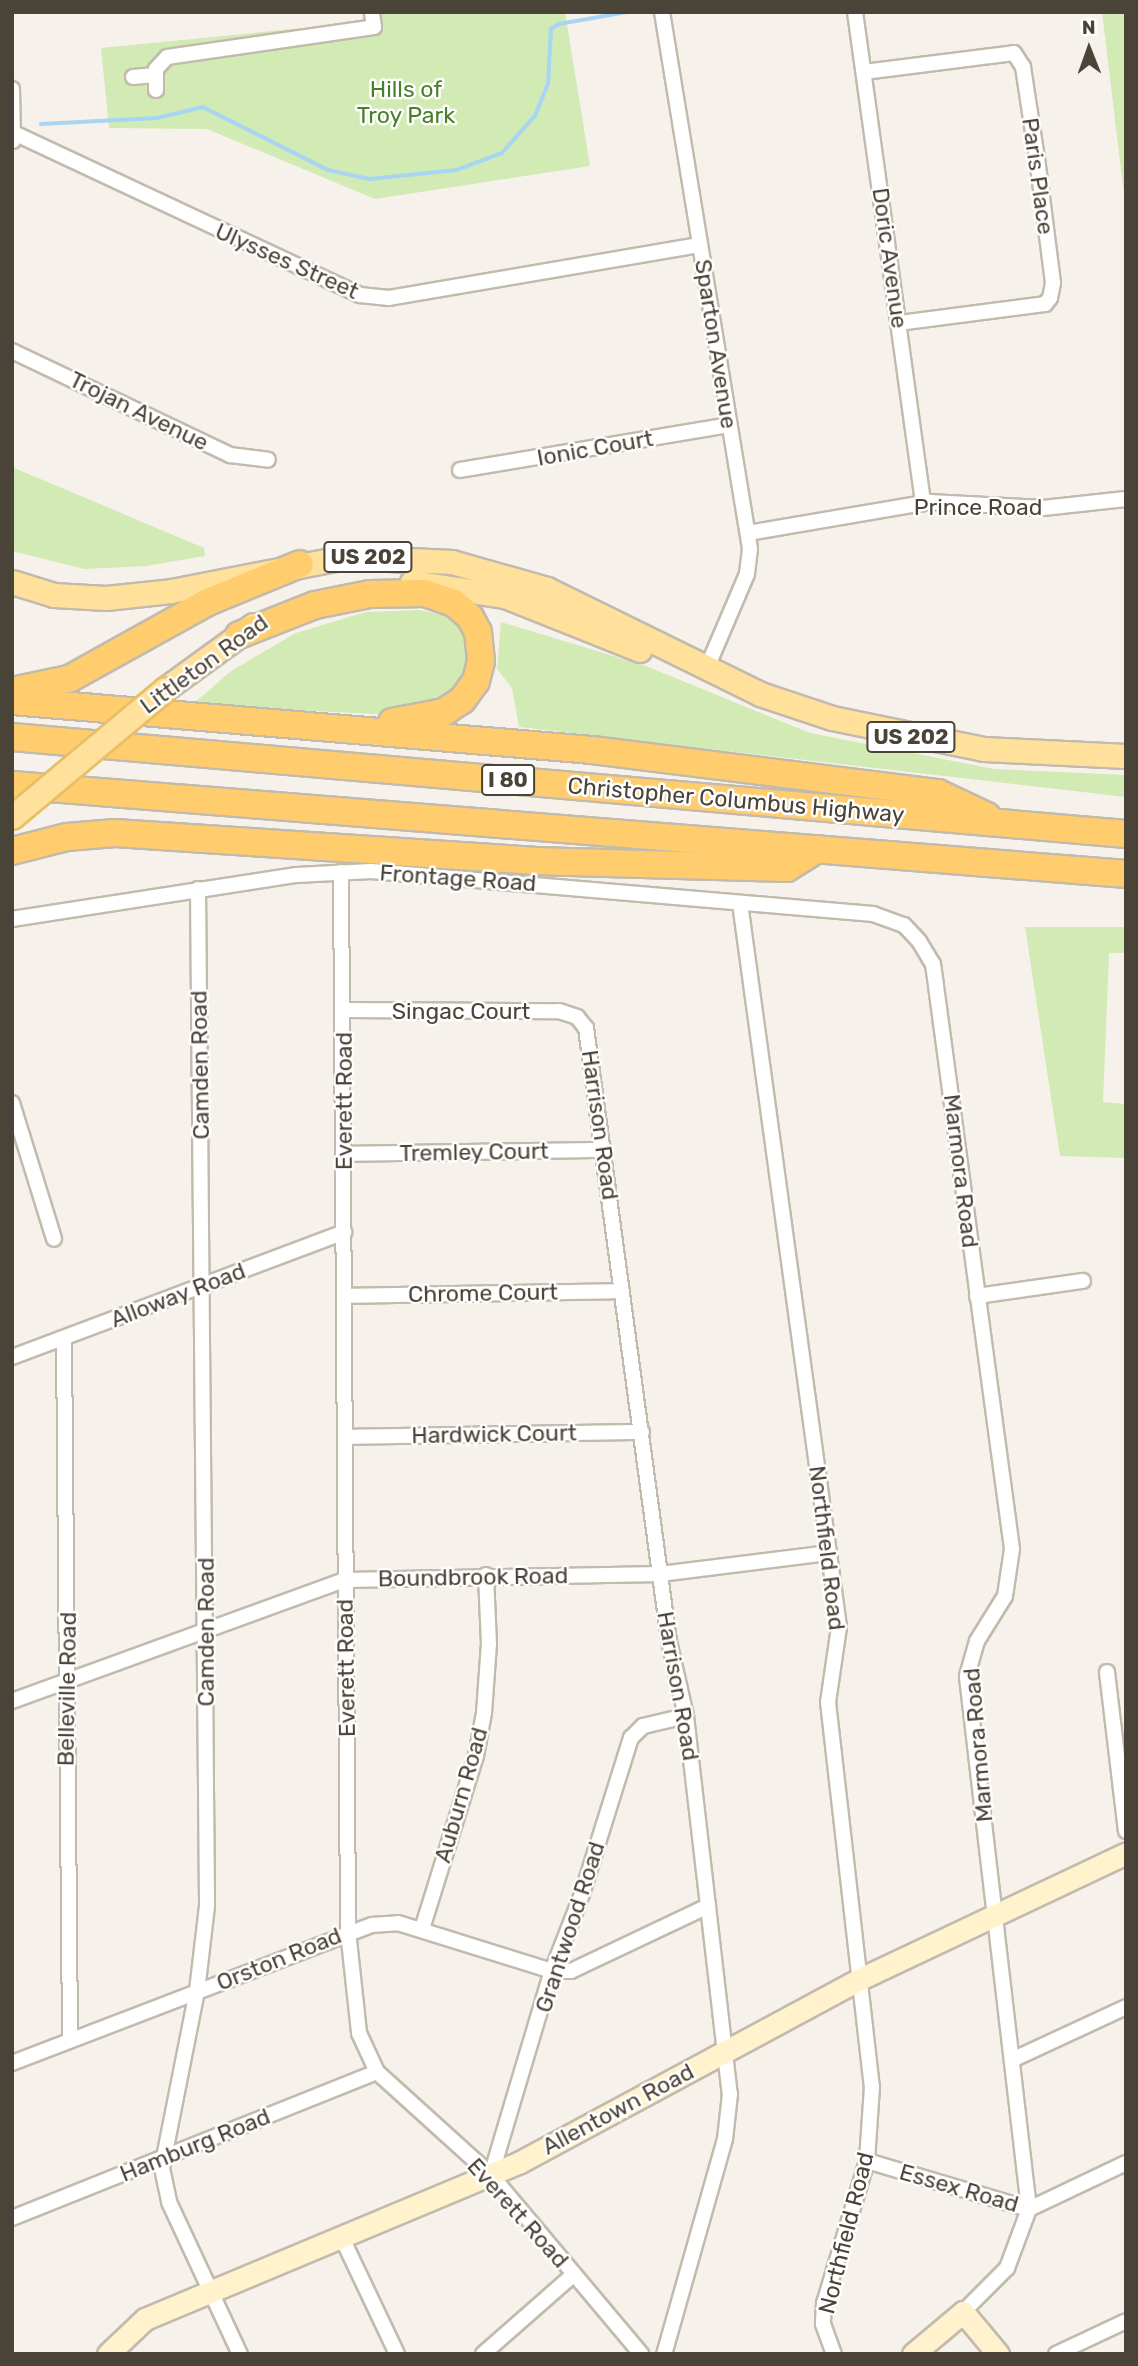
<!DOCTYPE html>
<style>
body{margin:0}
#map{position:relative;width:1138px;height:2366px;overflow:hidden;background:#f6f2eb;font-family:Rubik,sans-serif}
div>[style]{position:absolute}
.green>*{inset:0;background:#d2eab3}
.stream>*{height:3.5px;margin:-1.75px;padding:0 1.75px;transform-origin:1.75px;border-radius:1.75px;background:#a7d5f3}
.roads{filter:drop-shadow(2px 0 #c2baad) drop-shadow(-2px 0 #c2baad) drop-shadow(0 2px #c2baad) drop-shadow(0 -2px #c2baad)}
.street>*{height:14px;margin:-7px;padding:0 7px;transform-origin:7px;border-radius:7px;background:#fff}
.secondary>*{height:21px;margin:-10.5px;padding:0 10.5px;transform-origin:10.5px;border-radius:10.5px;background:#fff2cc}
.primary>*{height:23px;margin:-11.5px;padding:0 11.5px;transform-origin:11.5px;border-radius:11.5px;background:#ffe19b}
.highway>*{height:26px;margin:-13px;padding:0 13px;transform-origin:13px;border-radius:13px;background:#ffcd6d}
.bridges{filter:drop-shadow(2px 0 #e7bf67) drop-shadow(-2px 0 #e7bf67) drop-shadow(0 2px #e7bf67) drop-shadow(0 -2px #e7bf67)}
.primary-bridge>*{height:23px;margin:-11.5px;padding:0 11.5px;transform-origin:11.5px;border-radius:11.5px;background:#ffe19b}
span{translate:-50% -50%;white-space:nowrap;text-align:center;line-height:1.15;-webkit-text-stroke:5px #fff;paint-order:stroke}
.shield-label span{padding:2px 5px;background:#fff;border:2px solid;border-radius:5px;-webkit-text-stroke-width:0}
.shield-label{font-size:21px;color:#4a4338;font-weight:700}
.park-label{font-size:23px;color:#4a7f29}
.street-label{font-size:23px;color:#4a4338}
.frame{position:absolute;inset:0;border:14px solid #4a4338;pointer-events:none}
.north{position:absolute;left:1054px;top:14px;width:70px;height:70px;-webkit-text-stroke:5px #fff;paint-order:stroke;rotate:359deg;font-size:19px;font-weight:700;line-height:28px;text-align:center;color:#4a4338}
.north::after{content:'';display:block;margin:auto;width:24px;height:32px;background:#4a4338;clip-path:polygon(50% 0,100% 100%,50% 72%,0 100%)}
</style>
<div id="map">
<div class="green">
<i style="clip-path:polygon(363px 12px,565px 12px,590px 166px,375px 199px,207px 129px,109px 128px,101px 48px,364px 22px)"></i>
<i style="clip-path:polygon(1102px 12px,1126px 12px,1126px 211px)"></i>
<i style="clip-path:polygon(12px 467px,204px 548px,205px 556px,146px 566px,84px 569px,12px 551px)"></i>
<i style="clip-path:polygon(419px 610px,462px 618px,473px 641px,464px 689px,418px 711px,373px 714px,192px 705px,231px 671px,296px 633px,366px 612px)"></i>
<i style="clip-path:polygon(501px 622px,646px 666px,810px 733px,994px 769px,1126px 775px,1126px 797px,519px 727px,512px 688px,497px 669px)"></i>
<i style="clip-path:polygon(1025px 927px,1126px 927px,1126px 953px,1109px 953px,1103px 1102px,1126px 1104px,1126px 1158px,1060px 1156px)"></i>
</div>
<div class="stream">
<i style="left:41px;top:124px;width:116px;rotate:-3deg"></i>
<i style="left:157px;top:118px;width:47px;rotate:-13.4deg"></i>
<i style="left:203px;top:107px;width:140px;rotate:26.7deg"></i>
<i style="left:328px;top:170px;width:43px;rotate:12.1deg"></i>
<i style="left:370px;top:179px;width:87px;rotate:-5.9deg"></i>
<i style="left:457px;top:170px;width:48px;rotate:-20.7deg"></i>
<i style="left:502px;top:153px;width:50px;rotate:-48.3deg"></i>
<i style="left:535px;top:116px;width:35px;rotate:-68deg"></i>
<i style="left:548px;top:84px;width:55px;rotate:-86.9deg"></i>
<i style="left:551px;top:29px;width:9px;rotate:-32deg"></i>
<i style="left:559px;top:24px;width:70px;rotate:-9.9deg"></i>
</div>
<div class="roads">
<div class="street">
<i style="left:662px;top:12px;width:544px;rotate:80.69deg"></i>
<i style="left:750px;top:549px;width:25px;rotate:97deg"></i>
<i style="left:747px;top:574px;width:102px;rotate:113.1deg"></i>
<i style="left:855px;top:12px;width:496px;rotate:82.1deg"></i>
<i style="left:864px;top:72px;width:151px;rotate:-7.2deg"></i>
<i style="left:1014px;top:53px;width:17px;rotate:57deg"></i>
<i style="left:1023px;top:67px;width:92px;rotate:81.3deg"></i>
<i style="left:1037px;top:158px;width:126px;rotate:82.7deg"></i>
<i style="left:1053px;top:283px;width:15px;rotate:101deg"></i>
<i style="left:1050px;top:298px;width:8px;rotate:130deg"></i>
<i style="left:1045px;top:304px;width:147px;rotate:172.6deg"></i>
<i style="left:133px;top:77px;width:22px;rotate:-5deg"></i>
<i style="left:12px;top:89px;width:52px;rotate:88.9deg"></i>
<i style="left:156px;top:90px;width:21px;rotate:-90deg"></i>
<i style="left:156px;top:69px;width:16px;rotate:-47deg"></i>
<i style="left:167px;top:57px;width:209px;rotate:-8.2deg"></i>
<i style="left:374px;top:27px;width:15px;rotate:-98deg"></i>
<i style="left:16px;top:134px;width:380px;rotate:25.1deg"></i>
<i style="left:360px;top:295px;width:29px;rotate:6deg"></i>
<i style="left:389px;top:298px;width:315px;rotate:-9.7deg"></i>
<i style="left:12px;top:351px;width:242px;rotate:25.5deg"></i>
<i style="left:230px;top:455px;width:38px;rotate:7deg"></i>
<i style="left:460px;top:470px;width:273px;rotate:-9.5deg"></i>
<i style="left:748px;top:533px;width:185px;rotate:-9.7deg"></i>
<i style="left:930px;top:502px;width:113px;rotate:3deg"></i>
<i style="left:1043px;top:508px;width:83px;rotate:-6.2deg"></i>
<i style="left:341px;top:872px;width:1059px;rotate:89.62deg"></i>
<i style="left:348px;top:1931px;width:103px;rotate:83.8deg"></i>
<i style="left:359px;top:2033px;width:43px;rotate:65.2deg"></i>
<i style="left:377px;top:2072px;width:154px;rotate:42.1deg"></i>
<i style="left:491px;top:2175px;width:234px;rotate:50deg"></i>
<i style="left:198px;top:889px;width:1017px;rotate:89.49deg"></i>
<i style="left:207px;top:1906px;width:86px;rotate:96.7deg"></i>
<i style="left:197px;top:1991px;width:180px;rotate:101.2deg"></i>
<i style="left:162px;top:2168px;width:35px;rotate:78deg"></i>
<i style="left:169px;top:2202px;width:168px;rotate:65deg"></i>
<i style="left:740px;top:903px;width:731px;rotate:82.21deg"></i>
<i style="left:839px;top:1627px;width:76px;rotate:98.3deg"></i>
<i style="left:828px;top:1702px;width:388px;rotate:83.5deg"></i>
<i style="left:872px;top:2087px;width:74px;rotate:93.9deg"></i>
<i style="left:867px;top:2161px;width:148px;rotate:106.8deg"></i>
<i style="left:824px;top:2303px;width:21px;rotate:93deg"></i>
<i style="left:823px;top:2324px;width:32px;rotate:70deg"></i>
<i style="left:12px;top:919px;width:288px;rotate:-8.8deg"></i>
<i style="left:297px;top:875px;width:74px;rotate:-3.1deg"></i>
<i style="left:371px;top:871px;width:504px;rotate:4.9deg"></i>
<i style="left:873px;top:914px;width:33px;rotate:20deg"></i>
<i style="left:904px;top:925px;width:22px;rotate:47deg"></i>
<i style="left:919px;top:941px;width:27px;rotate:59deg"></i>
<i style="left:933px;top:964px;width:22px;rotate:82deg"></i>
<i style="left:936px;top:986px;width:568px;rotate:82.31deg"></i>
<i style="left:1012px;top:1549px;width:48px;rotate:98.5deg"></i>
<i style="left:1005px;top:1596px;width:53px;rotate:121.9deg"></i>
<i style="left:977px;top:1641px;width:37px;rotate:106deg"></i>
<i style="left:967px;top:1677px;width:536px;rotate:83.35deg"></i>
<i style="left:1029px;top:2209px;width:63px;rotate:110.4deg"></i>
<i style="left:1007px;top:2268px;width:62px;rotate:135deg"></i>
<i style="left:344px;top:1010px;width:215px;rotate:0.3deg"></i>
<i style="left:559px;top:1011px;width:19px;rotate:18deg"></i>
<i style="left:577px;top:1017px;width:14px;rotate:51deg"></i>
<i style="left:586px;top:1028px;width:619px;rotate:82.29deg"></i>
<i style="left:669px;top:1641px;width:77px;rotate:77.2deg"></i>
<i style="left:686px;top:1716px;width:381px;rotate:83.4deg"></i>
<i style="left:730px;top:2094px;width:45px;rotate:96.3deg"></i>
<i style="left:725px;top:2139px;width:223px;rotate:105.8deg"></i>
<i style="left:12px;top:1103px;width:142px;rotate:72.8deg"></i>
<i style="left:344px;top:1154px;width:260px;rotate:-0.9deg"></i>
<i style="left:345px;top:1296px;width:277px;rotate:-1deg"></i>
<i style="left:977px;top:1296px;width:107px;rotate:-8.1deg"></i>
<i style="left:64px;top:1338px;width:702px;rotate:89.51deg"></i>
<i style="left:12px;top:1357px;width:355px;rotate:-20.6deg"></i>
<i style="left:346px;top:1437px;width:296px;rotate:-1deg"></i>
<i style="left:1107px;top:1672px;width:160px;rotate:83.2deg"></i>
<i style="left:12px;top:1701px;width:354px;rotate:-20deg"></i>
<i style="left:345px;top:1580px;width:315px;rotate:-1.1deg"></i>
<i style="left:660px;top:1574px;width:169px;rotate:-7.1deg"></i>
<i style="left:422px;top:1929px;width:181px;rotate:-72.7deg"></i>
<i style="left:476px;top:1756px;width:44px;rotate:-79.5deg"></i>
<i style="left:484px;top:1713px;width:69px;rotate:-85.9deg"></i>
<i style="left:489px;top:1644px;width:69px;rotate:-92.5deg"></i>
<i style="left:1012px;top:2060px;width:126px;rotate:-24.9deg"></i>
<i style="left:12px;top:2063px;width:386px;rotate:-21deg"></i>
<i style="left:372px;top:1925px;width:26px;rotate:-4deg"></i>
<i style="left:398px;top:1923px;width:161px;rotate:17.3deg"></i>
<i style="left:552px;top:1971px;width:19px"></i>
<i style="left:571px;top:1971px;width:152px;rotate:-25.4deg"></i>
<i style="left:867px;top:2161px;width:169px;rotate:16.5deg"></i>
<i style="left:1029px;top:2209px;width:107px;rotate:-25.4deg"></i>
<i style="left:491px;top:2175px;width:213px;rotate:-73.4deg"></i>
<i style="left:552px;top:1971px;width:83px;rotate:-68.7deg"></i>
<i style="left:582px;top:1894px;width:164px;rotate:-72.6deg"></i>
<i style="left:631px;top:1738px;width:17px;rotate:-45deg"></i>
<i style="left:643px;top:1726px;width:44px;rotate:-13.1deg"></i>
<i style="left:12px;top:2218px;width:393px;rotate:-21.8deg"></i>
<i style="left:342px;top:2238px;width:128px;rotate:64.6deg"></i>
<i style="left:483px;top:2354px;width:121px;rotate:-41.3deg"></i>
<i style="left:1056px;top:2354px;width:77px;rotate:-25.2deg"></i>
</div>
<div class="secondary">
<i style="left:108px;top:2354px;width:51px;rotate:-43.4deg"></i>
<i style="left:145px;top:2319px;width:407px;rotate:-22.7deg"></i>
<i style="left:520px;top:2162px;width:386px;rotate:-28.3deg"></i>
<i style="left:860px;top:1979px;width:294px;rotate:-25.3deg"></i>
<i style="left:913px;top:2354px;width:65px;rotate:-40deg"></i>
<i style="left:963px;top:2312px;width:55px;rotate:50.2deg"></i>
</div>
<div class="primary">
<i style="left:12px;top:582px;width:44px;rotate:17.2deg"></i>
<i style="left:54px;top:595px;width:52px;rotate:3.3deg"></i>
<i style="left:106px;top:598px;width:65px;rotate:-6.1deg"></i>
<i style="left:171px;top:591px;width:178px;rotate:-11deg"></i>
<i style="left:346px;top:557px;width:106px;rotate:2.7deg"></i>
<i style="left:452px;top:562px;width:99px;rotate:15.9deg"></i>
<i style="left:547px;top:589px;width:237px;rotate:26.2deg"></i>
<i style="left:760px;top:694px;width:76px;rotate:18.4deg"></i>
<i style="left:832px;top:718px;width:155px;rotate:11.5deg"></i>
<i style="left:984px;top:749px;width:142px;rotate:2.8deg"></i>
<i style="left:412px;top:582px;width:94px;rotate:8.6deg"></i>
<i style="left:505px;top:596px;width:145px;rotate:21.8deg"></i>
<i style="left:165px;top:689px;width:109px;rotate:-36deg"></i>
</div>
<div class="highway">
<i style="left:239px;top:635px;width:82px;rotate:-21.5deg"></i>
<i style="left:315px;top:605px;width:56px;rotate:-11.3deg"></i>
<i style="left:370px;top:594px;width:55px;rotate:-1deg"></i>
<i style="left:425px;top:593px;width:31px;rotate:19deg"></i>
<i style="left:454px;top:603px;width:21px;rotate:41deg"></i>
<i style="left:470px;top:617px;width:17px;rotate:62deg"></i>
<i style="left:478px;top:632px;width:29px;rotate:84deg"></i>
<i style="left:481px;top:661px;width:21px;rotate:104deg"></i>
<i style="left:476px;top:681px;width:24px;rotate:126deg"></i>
<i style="left:462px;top:700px;width:22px;rotate:146deg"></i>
<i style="left:444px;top:712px;width:53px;rotate:169.1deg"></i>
<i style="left:12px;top:691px;width:58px;rotate:-11.9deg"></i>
<i style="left:69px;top:679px;width:161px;rotate:-29deg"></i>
<i style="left:210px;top:601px;width:97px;rotate:-22.3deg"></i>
<i style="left:12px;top:701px;width:582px;rotate:4.83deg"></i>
<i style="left:592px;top:750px;width:349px;rotate:7.1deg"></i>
<i style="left:938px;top:793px;width:54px;rotate:25.1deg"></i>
<i style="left:12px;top:737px;width:1118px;rotate:4.98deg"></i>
<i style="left:12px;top:785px;width:1118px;rotate:4.57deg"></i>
<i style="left:12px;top:851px;width:57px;rotate:-14.3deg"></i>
<i style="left:67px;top:837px;width:48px;rotate:-4.8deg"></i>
<i style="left:115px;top:833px;width:420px;rotate:3.8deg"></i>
<i style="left:534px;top:861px;width:253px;rotate:1.6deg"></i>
<i style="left:787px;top:868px;width:36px;rotate:-32deg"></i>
</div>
</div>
<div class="bridges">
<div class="primary-bridge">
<i style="left:12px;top:817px;width:199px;rotate:-39.9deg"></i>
</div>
</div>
<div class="shield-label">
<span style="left:368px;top:557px">US 202</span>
<span style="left:911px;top:737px">US 202</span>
<span style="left:508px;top:780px">I 80</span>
</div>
<div class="park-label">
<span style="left:406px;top:102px">Hills of<br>Troy Park</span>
</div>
<div class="street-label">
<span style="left:1038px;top:176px;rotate:82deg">Paris Place</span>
<span style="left:890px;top:258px;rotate:82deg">Doric Avenue</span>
<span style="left:287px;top:261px;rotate:24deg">Ulysses Street</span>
<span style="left:716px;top:344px;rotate:81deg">Sparton Avenue</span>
<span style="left:139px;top:411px;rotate:26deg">Trojan Avenue</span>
<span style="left:595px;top:448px;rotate:-10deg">Ionic Court</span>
<span style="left:978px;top:507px">Prince Road</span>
<span style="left:204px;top:664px;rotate:-36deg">Littleton Road</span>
<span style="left:736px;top:800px;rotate:5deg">Christopher Columbus Highway</span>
<span style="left:458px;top:878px;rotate:4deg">Frontage Road</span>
<span style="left:461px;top:1011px">Singac Court</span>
<span style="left:200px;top:1065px;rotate:-91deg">Camden Road</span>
<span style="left:344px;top:1101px;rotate:-90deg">Everett Road</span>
<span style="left:600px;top:1125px;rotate:82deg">Harrison Road</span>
<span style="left:474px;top:1152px;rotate:-1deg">Tremley Court</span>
<span style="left:961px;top:1171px;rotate:83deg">Marmora Road</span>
<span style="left:483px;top:1293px;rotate:-1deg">Chrome Court</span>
<span style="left:178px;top:1295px;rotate:-21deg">Alloway Road</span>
<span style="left:494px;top:1434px;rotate:-1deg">Hardwick Court</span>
<span style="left:827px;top:1548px;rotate:83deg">Northfield Road</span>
<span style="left:473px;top:1577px;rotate:-1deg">Boundbrook Road</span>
<span style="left:206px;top:1632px;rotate:-90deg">Camden Road</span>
<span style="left:346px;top:1668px;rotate:-91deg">Everett Road</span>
<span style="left:678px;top:1686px;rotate:80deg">Harrison Road</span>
<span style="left:67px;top:1689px;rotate:-89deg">Belleville Road</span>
<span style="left:978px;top:1745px;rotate:-95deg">Marmora Road</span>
<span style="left:461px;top:1795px;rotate:-74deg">Auburn Road</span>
<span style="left:570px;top:1927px;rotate:-72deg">Grantwood Road</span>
<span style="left:279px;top:1959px;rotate:-22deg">Orston Road</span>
<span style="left:618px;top:2109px;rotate:-28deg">Allentown Road</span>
<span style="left:195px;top:2145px;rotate:-22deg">Hamburg Road</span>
<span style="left:959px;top:2188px;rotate:16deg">Essex Road</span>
<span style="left:518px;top:2213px;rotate:48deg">Everett Road</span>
<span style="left:846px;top:2233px;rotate:-76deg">Northfield Road</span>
</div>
<div class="frame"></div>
<div class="north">N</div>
</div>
